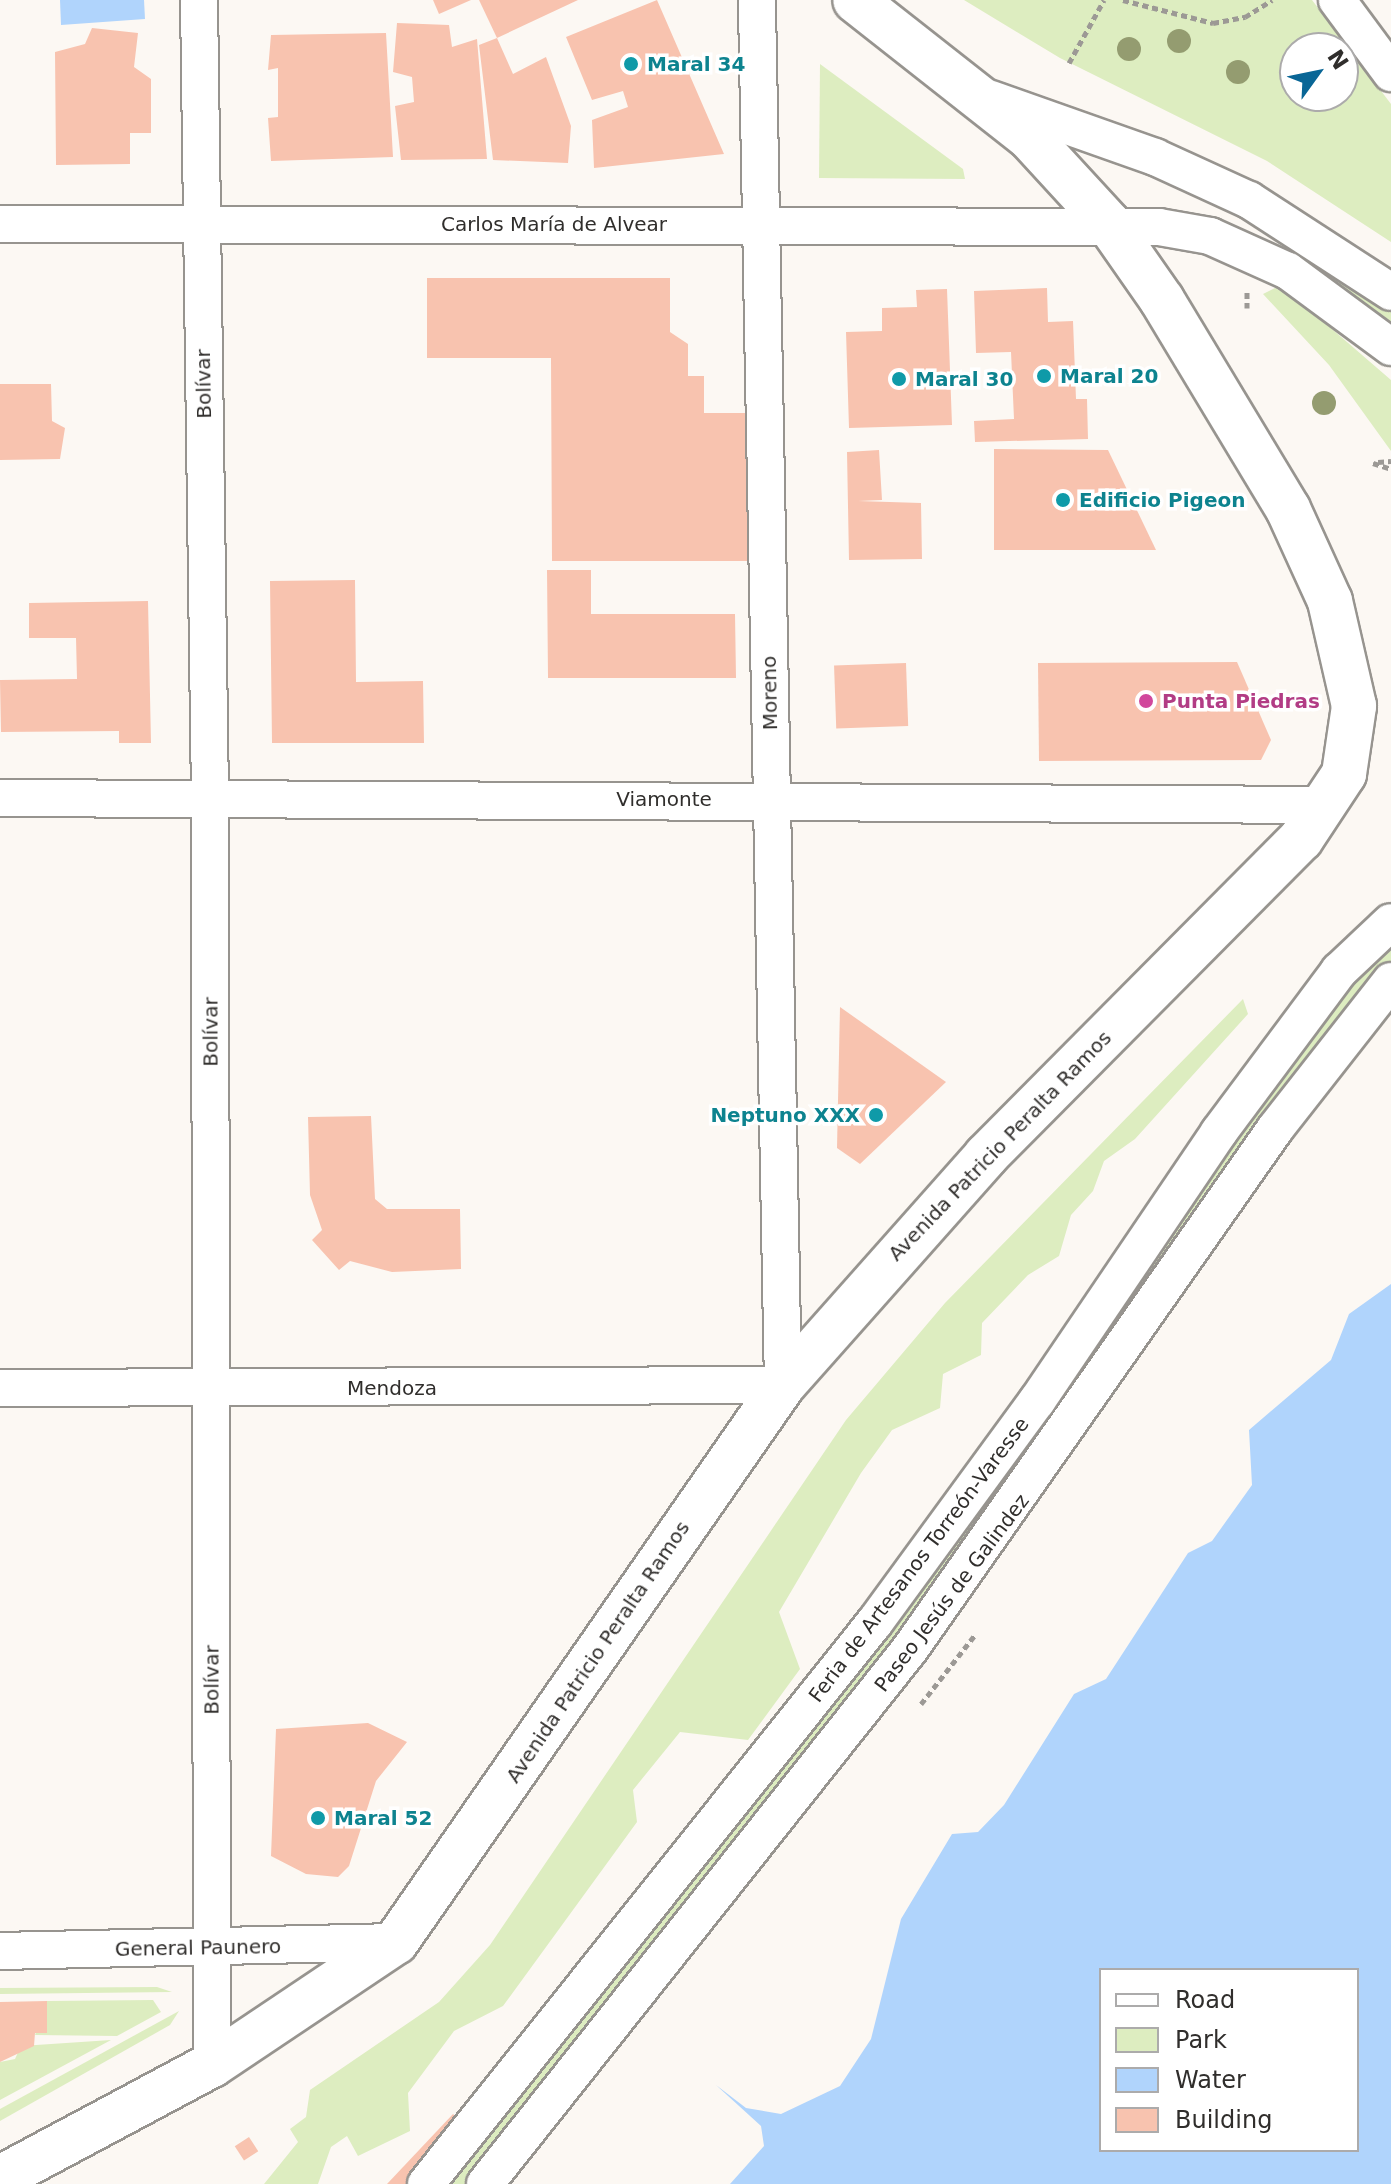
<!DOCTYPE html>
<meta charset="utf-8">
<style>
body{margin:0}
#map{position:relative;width:1391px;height:2184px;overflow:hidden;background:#fcf8f3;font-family:"DejaVu Sans",sans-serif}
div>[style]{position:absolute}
.green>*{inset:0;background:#ddedc0}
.water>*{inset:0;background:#b0d4fc}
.building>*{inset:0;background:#f8c3af;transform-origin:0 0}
.path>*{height:5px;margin-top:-2.5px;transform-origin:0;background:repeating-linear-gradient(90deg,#9c9995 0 6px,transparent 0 10px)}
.roads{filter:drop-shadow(2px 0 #97948f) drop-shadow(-2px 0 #97948f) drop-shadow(0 2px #97948f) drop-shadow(0 -2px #97948f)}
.street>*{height:36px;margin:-18px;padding:0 18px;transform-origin:18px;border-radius:18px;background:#fff}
.primary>*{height:44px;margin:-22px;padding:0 22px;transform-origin:22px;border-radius:22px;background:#fff}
.trees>*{width:24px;height:24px;margin:-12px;border-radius:50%;background:#949c70}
.dots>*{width:22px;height:22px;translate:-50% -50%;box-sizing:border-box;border:4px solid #fff;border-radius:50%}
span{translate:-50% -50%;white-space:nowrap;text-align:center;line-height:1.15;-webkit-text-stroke:7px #fff;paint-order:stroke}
.culture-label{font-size:20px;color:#0d838f;font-weight:700}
.left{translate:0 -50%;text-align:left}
.right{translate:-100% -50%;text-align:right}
.street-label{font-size:20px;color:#302e2c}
.hotel-label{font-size:20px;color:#b23c85;font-weight:700}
.legend{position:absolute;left:1099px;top:1968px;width:260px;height:184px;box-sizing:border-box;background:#fff;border:2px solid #acabab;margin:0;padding:10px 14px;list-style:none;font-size:24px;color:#302e2c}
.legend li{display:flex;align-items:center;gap:16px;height:40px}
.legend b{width:40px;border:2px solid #acabab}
.north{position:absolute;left:1279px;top:32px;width:80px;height:80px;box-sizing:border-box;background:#fff;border:2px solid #acabab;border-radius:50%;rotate:57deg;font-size:22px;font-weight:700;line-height:32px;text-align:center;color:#302e2c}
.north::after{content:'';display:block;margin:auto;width:28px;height:36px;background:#096696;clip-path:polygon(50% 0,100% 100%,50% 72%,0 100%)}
</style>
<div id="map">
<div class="green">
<i style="clip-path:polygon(evenodd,964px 0,1312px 0,1391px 104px,1391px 242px,1267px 161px,1060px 58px,964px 0,1295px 48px,1343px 48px,1343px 96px,1295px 96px,1295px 48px)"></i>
<i style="clip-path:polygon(820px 64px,963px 169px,965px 179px,819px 178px)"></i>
<i style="clip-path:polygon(1295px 248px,1391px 310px,1391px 330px,1292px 254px)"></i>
<i style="clip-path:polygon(1281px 285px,1391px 380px,1391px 451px,1329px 365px,1263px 294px)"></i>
<i style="clip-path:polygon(1391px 940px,1391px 963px,1356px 999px,1011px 1491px,484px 2165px,467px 2184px,445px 2184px,794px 1755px,1326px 1011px)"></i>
<i style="clip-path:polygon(1243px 999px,1248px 1014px,1135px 1139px,1104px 1161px,1093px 1191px,1071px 1215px,1059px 1256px,1028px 1275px,982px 1323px,981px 1355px,943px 1374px,940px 1408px,892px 1430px,861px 1473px,779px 1612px,800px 1669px,748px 1740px,680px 1732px,633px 1790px,637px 1822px,503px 2006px,454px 2031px,408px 2093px,410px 2131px,358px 2156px,347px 2136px,331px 2147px,318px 2184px,264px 2184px,298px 2142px,290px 2129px,306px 2117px,310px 2090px,439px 2002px,490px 1945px,846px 1420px,945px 1303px)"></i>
<i style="clip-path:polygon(157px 1987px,172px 1992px,0 1994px,0 1988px)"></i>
<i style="clip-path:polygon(153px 2000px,161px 2012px,117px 2036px,35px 2035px,47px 2001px)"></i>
<i style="clip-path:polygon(179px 2011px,170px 2025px,0 2121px,0 2109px)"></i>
<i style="clip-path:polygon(111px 2040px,0 2100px,0 2062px,15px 2059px,21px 2046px)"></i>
</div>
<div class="water">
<i style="clip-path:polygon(60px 0,144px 0,145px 19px,61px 25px)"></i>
<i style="clip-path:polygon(evenodd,1391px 1284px,1391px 2184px,730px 2184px,764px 2146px,761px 2126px,716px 2085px,746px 2108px,781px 2114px,840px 2086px,871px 2039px,901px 1919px,952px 1834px,978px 1832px,1004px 1805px,1074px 1694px,1106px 1679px,1188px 1553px,1212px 1541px,1252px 1485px,1249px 1430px,1331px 1360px,1349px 1314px,1391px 1284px,1101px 1970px,1357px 1970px,1357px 2150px,1101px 2150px,1101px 1970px)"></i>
</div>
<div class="building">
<i style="clip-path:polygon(433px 0,471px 0,439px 14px)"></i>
<i style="clip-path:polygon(479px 0,578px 0,497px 38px)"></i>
<i style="clip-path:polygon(657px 0,724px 154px,594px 168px,592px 120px,628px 107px,623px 91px,592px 100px,566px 37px)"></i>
<i style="clip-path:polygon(397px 23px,449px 25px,452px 47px,477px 39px,487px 159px,401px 160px,395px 106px,414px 102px,412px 77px,393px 72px)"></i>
<i style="clip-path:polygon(92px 28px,138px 33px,134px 67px,151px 79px,151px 133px,130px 133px,130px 164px,56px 165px,55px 52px,85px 44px)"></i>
<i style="clip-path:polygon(386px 33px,393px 157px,271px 161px,268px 118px,278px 117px,278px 68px,268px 70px,271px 35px)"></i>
<i style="clip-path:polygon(497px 38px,513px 74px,546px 57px,571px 126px,568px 163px,493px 160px,479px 45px)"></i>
<i style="clip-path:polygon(427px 278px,670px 278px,670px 332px,688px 344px,688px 376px,704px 376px,704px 413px,748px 413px,748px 561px,552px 561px,551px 358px,427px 358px)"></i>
<i style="clip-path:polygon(1047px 288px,1048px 322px,1073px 321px,1076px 399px,1087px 399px,1088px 439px,975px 442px,974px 421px,1014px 419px,1011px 352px,976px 353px,974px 291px)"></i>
<i style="clip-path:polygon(947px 289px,952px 425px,849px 428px,846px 332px,882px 331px,882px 308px,917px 307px,916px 290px)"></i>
<i style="clip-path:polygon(0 384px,51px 384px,52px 421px,65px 428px,60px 459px,0 460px)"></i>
<i style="clip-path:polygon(994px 449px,1108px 450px,1156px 550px,994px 550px)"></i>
<i style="clip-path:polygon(879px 450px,882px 500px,858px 501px,921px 503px,922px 559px,849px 560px,847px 452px)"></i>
<i style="clip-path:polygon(547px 570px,591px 570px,591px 614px,735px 614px,736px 678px,548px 678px)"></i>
<i style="clip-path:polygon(355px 580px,356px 682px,423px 681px,424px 743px,272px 743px,270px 581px)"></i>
<i style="clip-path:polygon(148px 601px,151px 743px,119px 743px,119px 731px,1px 732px,0 680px,77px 679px,76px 638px,29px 638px,29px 603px)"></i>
<i style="clip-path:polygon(1237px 662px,1271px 740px,1261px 760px,1039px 761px,1038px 663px)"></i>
<i style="left:906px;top:663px;width:63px;height:72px;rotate:88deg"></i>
<i style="clip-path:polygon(840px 1007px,946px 1082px,860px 1164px,837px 1148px)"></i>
<i style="clip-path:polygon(371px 1116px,375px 1199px,387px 1209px,460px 1209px,461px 1269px,392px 1272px,350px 1261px,339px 1270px,312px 1240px,322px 1230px,310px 1195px,308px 1117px)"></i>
<i style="clip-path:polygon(368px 1723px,407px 1742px,376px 1781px,349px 1866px,338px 1877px,306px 1874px,271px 1856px,276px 1729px)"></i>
<i style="clip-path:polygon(47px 2001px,47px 2033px,35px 2033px,34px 2046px,0 2062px,0 2002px)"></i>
<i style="clip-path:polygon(453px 2114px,467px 2127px,412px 2184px,387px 2184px)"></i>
<i style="left:249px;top:2137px;width:17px;height:17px;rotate:57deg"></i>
</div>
<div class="path">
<i style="left:1123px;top:0;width:93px;rotate:14.3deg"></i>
<i style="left:1213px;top:23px;width:33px;rotate:-11deg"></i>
<i style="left:1245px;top:17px;width:32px;rotate:-32deg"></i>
<i style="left:1069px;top:63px;width:72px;rotate:-60.9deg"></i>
<i style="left:1247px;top:308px;width:18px;rotate:-90deg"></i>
<i style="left:1378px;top:462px;width:13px;rotate:-4deg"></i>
<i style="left:1373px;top:463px;width:19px;rotate:18deg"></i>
<i style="left:921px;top:1704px;width:88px;rotate:-52deg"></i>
</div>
<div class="roads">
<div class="street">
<i style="left:199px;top:0;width:797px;rotate:89.21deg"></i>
<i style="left:210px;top:797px;width:1268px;rotate:89.91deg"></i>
<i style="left:1337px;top:0;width:91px;rotate:53.5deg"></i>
<i style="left:991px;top:99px;width:174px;rotate:19.5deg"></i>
<i style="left:1155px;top:157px;width:103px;rotate:24.6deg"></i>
<i style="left:1249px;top:200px;width:169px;rotate:32.9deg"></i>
<i style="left:0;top:224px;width:1159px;rotate:0.15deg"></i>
<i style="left:1159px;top:227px;width:52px;rotate:10deg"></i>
<i style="left:1210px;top:236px;width:85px;rotate:24.2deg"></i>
<i style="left:1288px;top:271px;width:128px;rotate:36.4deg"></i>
<i style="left:0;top:798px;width:1327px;rotate:0.3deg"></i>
<i style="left:0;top:1388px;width:783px;rotate:-0.22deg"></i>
<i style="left:783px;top:1385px;width:1385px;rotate:-91.08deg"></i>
<i style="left:0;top:1951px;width:396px;rotate:-1.3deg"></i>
<i style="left:426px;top:2184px;width:719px;rotate:-51.38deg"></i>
<i style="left:875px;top:1622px;width:274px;rotate:-53.8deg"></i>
<i style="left:1037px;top:1401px;width:325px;rotate:-55.9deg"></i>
<i style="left:1219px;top:1132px;width:201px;rotate:-53.3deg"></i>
<i style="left:1339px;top:971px;width:71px;rotate:-43.3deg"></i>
<i style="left:485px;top:2184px;width:683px;rotate:-51.54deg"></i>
<i style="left:910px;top:1649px;width:635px;rotate:-54.93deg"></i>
<i style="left:1275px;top:1129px;width:188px;rotate:-51.9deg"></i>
</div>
<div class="primary">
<i style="left:0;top:2178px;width:240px;rotate:-28.1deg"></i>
<i style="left:212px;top:2065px;width:221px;rotate:-33.8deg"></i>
<i style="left:396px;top:1942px;width:678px;rotate:-55.21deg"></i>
<i style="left:783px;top:1385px;width:306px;rotate:-48.4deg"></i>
<i style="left:986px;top:1156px;width:447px;rotate:-45.2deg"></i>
<i style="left:1301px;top:839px;width:78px;rotate:-56.5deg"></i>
<i style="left:1344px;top:774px;width:69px;rotate:-81.6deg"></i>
<i style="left:1354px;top:706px;width:108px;rotate:-102.9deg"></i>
<i style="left:1330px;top:601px;width:101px;rotate:-114.5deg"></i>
<i style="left:1288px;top:509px;width:244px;rotate:-121.1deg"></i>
<i style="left:1162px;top:300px;width:93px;rotate:-124.9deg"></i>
<i style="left:1109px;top:224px;width:118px;rotate:-132.6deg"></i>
<i style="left:1029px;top:137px;width:221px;rotate:-141.8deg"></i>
</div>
</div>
<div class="trees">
<i style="left:1179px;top:41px"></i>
<i style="left:1129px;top:49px"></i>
<i style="left:1238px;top:72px"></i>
<i style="left:1324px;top:403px"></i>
</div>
<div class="dots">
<i style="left:631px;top:64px;background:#0f9aa8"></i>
<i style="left:1044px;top:376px;background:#0f9aa8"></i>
<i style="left:899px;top:379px;background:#0f9aa8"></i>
<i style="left:1063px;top:500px;background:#0f9aa8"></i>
<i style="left:1146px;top:701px;background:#d1479c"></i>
<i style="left:876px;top:1115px;background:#0f9aa8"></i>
<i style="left:318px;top:1818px;background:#0f9aa8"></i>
</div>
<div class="culture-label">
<span class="left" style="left:647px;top:64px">Maral 34</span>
<span class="left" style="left:1060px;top:376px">Maral 20</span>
<span class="left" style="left:915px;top:379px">Maral 30</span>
<span class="left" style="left:1079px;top:500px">Edificio Pigeon</span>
<span class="right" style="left:860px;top:1115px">Neptuno XXX</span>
<span class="left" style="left:334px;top:1818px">Maral 52</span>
</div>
<div class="street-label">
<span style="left:554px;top:224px">Carlos María de Alvear</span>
<span style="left:204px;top:384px;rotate:-91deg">Bolívar</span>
<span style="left:770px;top:693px;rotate:-91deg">Moreno</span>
<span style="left:664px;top:799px">Viamonte</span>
<span style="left:211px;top:1032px;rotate:-90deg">Bolívar</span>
<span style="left:1000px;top:1146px;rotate:-46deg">Avenida Patricio Peralta Ramos</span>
<span style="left:392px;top:1388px">Mendoza</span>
<span style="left:919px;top:1560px;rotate:-53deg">Feria de Artesanos Torreón-Varesse</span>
<span style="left:952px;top:1593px;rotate:-53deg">Paseo Jesús de Galindez</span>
<span style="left:598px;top:1652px;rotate:-56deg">Avenida Patricio Peralta Ramos</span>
<span style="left:212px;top:1680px;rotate:-90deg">Bolívar</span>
<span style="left:198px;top:1948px;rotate:-1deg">General Paunero</span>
</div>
<div class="hotel-label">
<span class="left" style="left:1162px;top:701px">Punta Piedras</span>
</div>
<ul class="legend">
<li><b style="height:10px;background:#fff"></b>Road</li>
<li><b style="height:22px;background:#ddedc0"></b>Park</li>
<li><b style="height:22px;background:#b0d4fc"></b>Water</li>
<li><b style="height:22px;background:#f8c3af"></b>Building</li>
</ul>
<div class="north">N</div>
</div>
